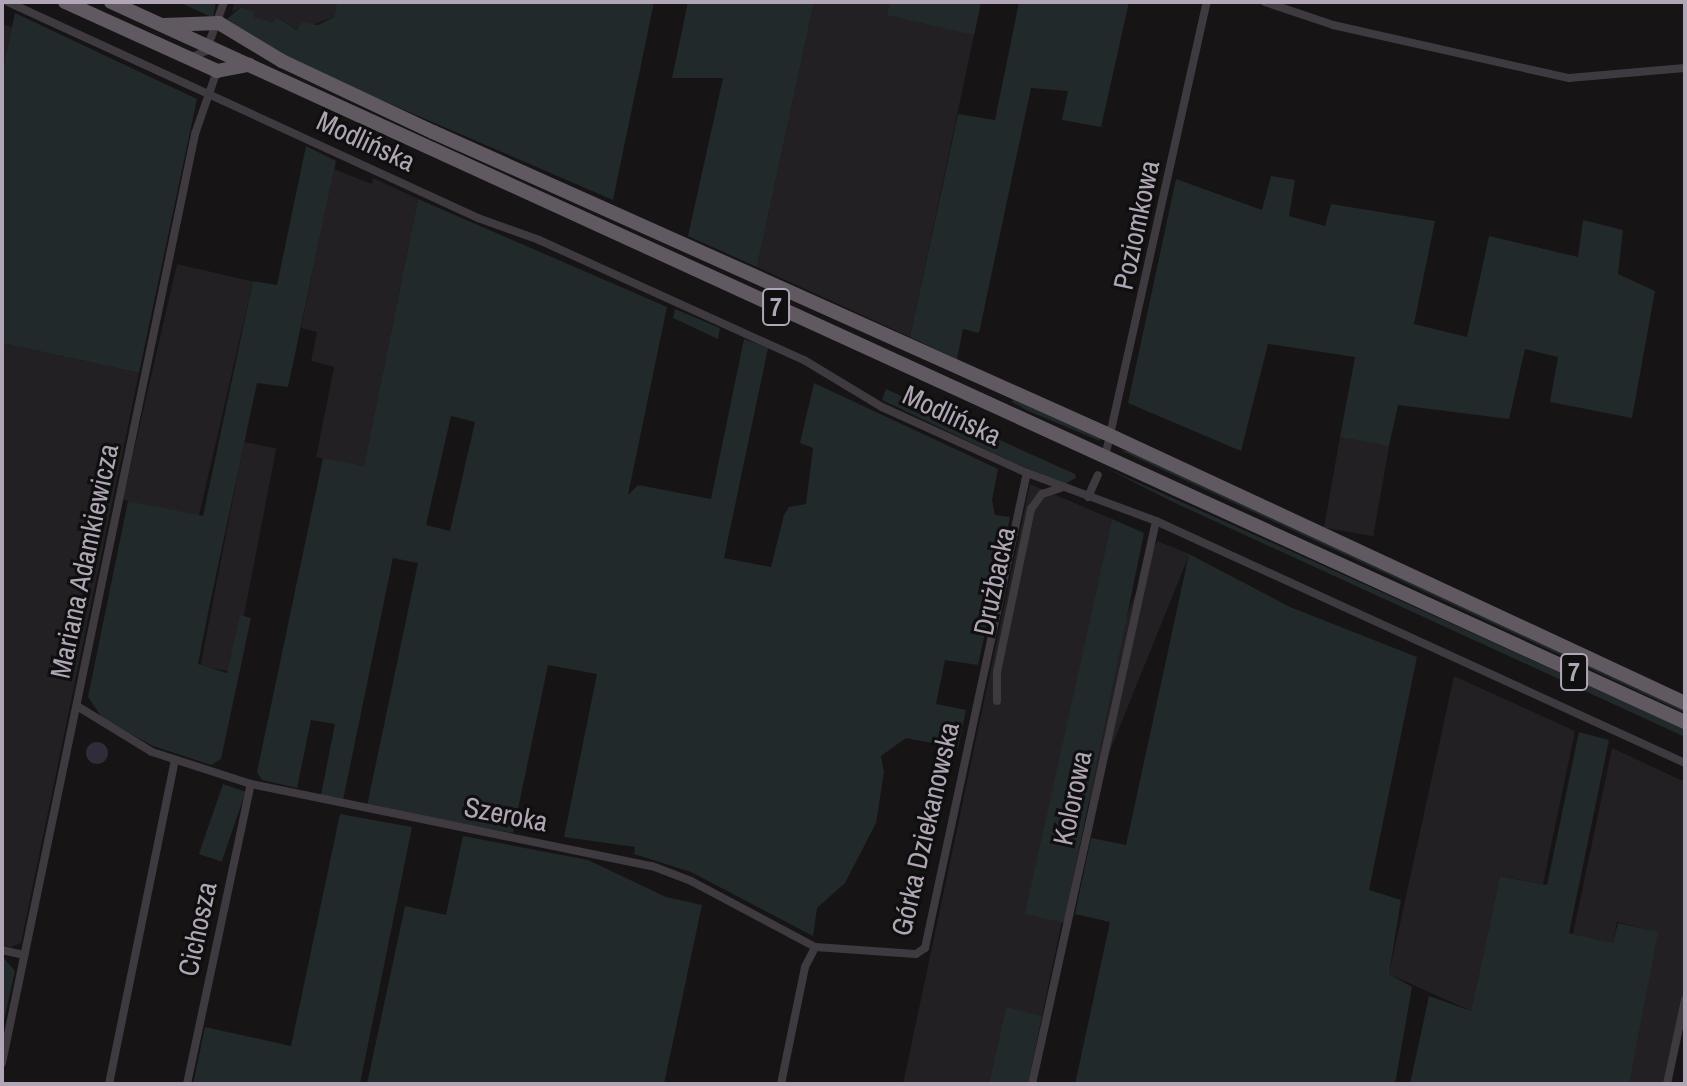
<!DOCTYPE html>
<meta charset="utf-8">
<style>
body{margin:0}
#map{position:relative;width:1687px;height:1086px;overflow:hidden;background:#161415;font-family:"Archivo Narrow",sans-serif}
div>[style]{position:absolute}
.built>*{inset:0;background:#222022;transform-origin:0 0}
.green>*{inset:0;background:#22292a;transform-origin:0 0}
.water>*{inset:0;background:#322b39}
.round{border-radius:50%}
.minor>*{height:8px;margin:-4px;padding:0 4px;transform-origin:4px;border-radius:4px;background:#3f3a3f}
.trunk>*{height:14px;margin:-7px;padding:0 7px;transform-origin:7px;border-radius:7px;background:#605962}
span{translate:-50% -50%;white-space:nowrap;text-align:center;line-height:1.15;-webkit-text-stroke:6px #100f10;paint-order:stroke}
.shield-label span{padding:2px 6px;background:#100f10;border:2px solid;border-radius:6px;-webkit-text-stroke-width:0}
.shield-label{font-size:26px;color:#b1a6b5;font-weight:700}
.street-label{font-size:28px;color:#b1a6b5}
.frame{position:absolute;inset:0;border:4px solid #b1a6b5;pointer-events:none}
</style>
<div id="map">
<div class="built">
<i style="clip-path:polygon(234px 2px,337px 2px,334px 17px,298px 30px,276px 17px,273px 24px,253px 17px,255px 11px,241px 7px,232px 12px)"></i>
<i style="clip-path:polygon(814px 2px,981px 2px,910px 337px,757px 267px)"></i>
<i style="clip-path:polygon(2px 24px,12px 27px,2px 74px)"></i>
<i style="clip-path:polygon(334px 169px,372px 184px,373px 178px,418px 199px,364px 466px,316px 457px,334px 367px,311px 361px,317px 332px,301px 328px)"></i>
<i style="left:177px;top:264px;width:78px;height:242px;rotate:13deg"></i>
<i style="clip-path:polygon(2px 343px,139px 373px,21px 943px,11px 947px,2px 945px)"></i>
<i style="left:1340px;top:437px;width:50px;height:92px;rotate:10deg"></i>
<i style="left:244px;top:442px;width:33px;height:228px;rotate:11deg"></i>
<i style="clip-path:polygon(1030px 484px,1112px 519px,1026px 914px,1062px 921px,1042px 1016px,1006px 1008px,989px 1084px,903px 1084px)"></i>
<i style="left:1157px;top:541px;width:35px;height:304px;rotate:22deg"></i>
<i style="clip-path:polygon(1454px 676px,1575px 731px,1543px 884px,1500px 876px,1471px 1011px,1389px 974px)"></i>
<i style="clip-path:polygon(1612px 748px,1685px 782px,1685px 991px,1665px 1084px,1625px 1082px,1657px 932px,1617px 922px,1613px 943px,1573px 934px)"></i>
</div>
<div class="green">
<i style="clip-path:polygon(179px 2px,216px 2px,213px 18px)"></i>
<i style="clip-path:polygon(337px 2px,654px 2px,613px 200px,277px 55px,227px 19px,241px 7px,255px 11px,254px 17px,273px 23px,276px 17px,297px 30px,302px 22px,318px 25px,334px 17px)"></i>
<i style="clip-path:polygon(688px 2px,814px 2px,757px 267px,688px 236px,723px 78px,672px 78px)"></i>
<i style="clip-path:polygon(890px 2px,981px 2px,974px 35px,887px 15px)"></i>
<i style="clip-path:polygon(1019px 2px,1129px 2px,1101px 127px,1062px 120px,1068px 91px,1031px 88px,979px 333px,963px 329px,957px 359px,910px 337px,958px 114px,995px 120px)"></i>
<i style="clip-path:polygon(15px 13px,197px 99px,139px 373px,2px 343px,2px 74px)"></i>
<i style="clip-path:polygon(306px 146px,336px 161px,288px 387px,257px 383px,209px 608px,198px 664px,227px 673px,240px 615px,251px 618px,221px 759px,211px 765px,153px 746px,103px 719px,88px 697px,128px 501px,203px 516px,253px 281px,277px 285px)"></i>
<i style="clip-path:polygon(1271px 176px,1295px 180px,1289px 216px,1325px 226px,1331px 204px,1435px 221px,1414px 324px,1467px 337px,1489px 236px,1578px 257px,1583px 220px,1623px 230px,1618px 274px,1655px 291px,1632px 418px,1550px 402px,1558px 357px,1525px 349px,1509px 419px,1398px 405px,1389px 446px,1340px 437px,1355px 357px,1268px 344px,1241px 451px,1128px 403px,1176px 179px,1262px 210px)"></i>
<i style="clip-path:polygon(evenodd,418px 199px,667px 307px,628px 495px,638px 485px,711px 499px,744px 339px,768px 348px,724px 558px,771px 567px,784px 515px,789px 507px,806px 504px,813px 448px,800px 443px,814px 383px,998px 469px,992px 500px,995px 515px,1010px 517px,978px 665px,945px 660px,936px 704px,966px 710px,958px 748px,906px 738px,881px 756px,884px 772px,876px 823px,845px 883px,817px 908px,813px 936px,691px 872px,634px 854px,635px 847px,564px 837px,597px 674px,548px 665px,513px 833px,367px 806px,418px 563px,393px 558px,343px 800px,321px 795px,335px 724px,311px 720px,297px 788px,262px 780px,257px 772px,323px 458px,364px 466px,418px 199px,451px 416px,475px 422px,450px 531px,426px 525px,451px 416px)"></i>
<i style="clip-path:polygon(675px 309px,720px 328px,718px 339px,673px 318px)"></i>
<i style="clip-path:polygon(886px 389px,1075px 474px,1076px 478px,1063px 485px,974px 444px,882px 400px)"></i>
<i style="clip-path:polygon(1015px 397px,1101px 437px,1100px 441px,1026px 410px,1012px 402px)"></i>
<i style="clip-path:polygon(1120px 450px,1137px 453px,1685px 707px,1685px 713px)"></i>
<i style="clip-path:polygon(1104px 467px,1685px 729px,1685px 737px,1173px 502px)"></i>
<i style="clip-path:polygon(1112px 519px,1144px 533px,1064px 923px,1025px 914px)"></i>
<i style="clip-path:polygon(1189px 554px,1290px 607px,1417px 657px,1369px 890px,1401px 900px,1389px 974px,1412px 987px,1395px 1084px,1075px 1084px,1110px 922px,1075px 914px,1091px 838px,1126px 845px)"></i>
<i style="clip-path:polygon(1579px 732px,1609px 740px,1569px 933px,1613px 943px,1618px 923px,1658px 932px,1629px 1084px,1410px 1084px,1429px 996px,1471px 1011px,1500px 876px,1547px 885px)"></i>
<i style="left:223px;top:784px;width:24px;height:74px;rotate:19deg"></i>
<i style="clip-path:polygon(340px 814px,412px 827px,360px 1084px,193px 1084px,205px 1027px,291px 1046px)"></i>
<i style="clip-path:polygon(463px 836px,588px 860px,666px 897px,702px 905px,664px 1084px,367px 1084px,405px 906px,446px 915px)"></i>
<i style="clip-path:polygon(2px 956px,15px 971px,2px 1029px)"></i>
<i style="clip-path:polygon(1006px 1007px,1042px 1016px,1028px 1084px,989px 1084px)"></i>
</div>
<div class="water">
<i class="round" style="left:86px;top:742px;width:22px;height:22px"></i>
</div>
<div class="minor">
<i style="left:8px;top:2px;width:517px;rotate:24.68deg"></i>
<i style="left:478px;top:218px;width:65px;rotate:19.8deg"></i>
<i style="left:539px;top:240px;width:291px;rotate:24.4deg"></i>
<i style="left:804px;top:360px;width:91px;rotate:31.1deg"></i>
<i style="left:882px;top:407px;width:159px;rotate:24.5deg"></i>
<i style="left:1027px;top:473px;width:138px;rotate:20.4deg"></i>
<i style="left:1156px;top:521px;width:582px;rotate:24.58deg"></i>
<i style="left:1265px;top:2px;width:72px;rotate:18.7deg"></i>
<i style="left:1333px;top:25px;width:242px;rotate:12.7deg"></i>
<i style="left:1569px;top:78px;width:116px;rotate:-4.9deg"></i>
<i style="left:190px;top:58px;width:17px;rotate:-24deg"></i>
<i style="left:206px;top:51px;width:52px;rotate:-69.8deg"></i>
<i style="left:1105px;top:457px;width:466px;rotate:-77.4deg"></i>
<i style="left:1088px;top:497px;width:24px;rotate:-66deg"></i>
<i style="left:997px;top:701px;width:29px;rotate:-90deg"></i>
<i style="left:997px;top:672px;width:167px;rotate:-78.2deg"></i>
<i style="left:1031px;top:509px;width:19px;rotate:-54deg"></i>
<i style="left:1042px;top:494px;width:19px;rotate:-18deg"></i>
<i style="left:77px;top:706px;width:88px;rotate:31.5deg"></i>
<i style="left:152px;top:752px;width:104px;rotate:17.9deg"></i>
<i style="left:251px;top:784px;width:409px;rotate:11.6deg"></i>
<i style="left:652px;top:866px;width:42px;rotate:21deg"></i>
<i style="left:691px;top:881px;width:140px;rotate:28deg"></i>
<i style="left:2px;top:950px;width:23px;rotate:13deg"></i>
<i style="left:2px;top:1063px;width:949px;rotate:-78.26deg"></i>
<i style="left:195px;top:134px;width:67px;rotate:-70.8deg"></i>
<i style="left:109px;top:1084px;width:330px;rotate:-78.5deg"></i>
<i style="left:187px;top:1084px;width:307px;rotate:-78deg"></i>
<i style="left:781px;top:1084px;width:119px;rotate:-78.4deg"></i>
<i style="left:805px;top:967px;width:22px;rotate:-63deg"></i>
<i style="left:815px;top:947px;width:101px;rotate:4deg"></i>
<i style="left:916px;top:954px;width:11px;rotate:-34deg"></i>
<i style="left:925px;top:948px;width:486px;rotate:-77.9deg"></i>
<i style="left:1032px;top:1084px;width:576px;rotate:-77.58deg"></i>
<i style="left:1667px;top:1084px;width:86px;rotate:-77.9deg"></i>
</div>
<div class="trunk">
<i style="left:65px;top:2px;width:167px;rotate:24.4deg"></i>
<i style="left:217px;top:71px;width:33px;rotate:-11deg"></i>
<i style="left:111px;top:2px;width:1731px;rotate:24.58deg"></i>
<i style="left:164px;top:25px;width:55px;rotate:-2.1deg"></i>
<i style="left:219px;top:23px;width:74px;rotate:31.1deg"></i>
<i style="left:282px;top:61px;width:167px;rotate:25.2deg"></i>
<i style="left:433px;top:132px;width:736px;rotate:24.13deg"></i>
<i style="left:1105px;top:433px;width:640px;rotate:24.96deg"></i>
</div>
<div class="shield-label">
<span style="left:776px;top:307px">7</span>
<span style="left:1574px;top:672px">7</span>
</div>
<div class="street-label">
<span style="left:366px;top:141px;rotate:25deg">Modlińska</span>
<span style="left:1136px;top:225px;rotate:-78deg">Poziomkowa</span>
<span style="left:952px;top:415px;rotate:25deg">Modlińska</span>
<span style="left:84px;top:561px;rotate:-78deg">Mariana Adamkiewicza</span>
<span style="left:994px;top:581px;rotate:-78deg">Drużbacka</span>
<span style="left:1072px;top:798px;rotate:-78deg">Kolorowa</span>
<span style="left:506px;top:814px;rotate:11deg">Szeroka</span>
<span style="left:925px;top:829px;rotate:-77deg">Górka Dziekanowska</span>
<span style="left:197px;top:929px;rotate:-78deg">Cichosza</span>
</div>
<div class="frame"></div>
</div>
